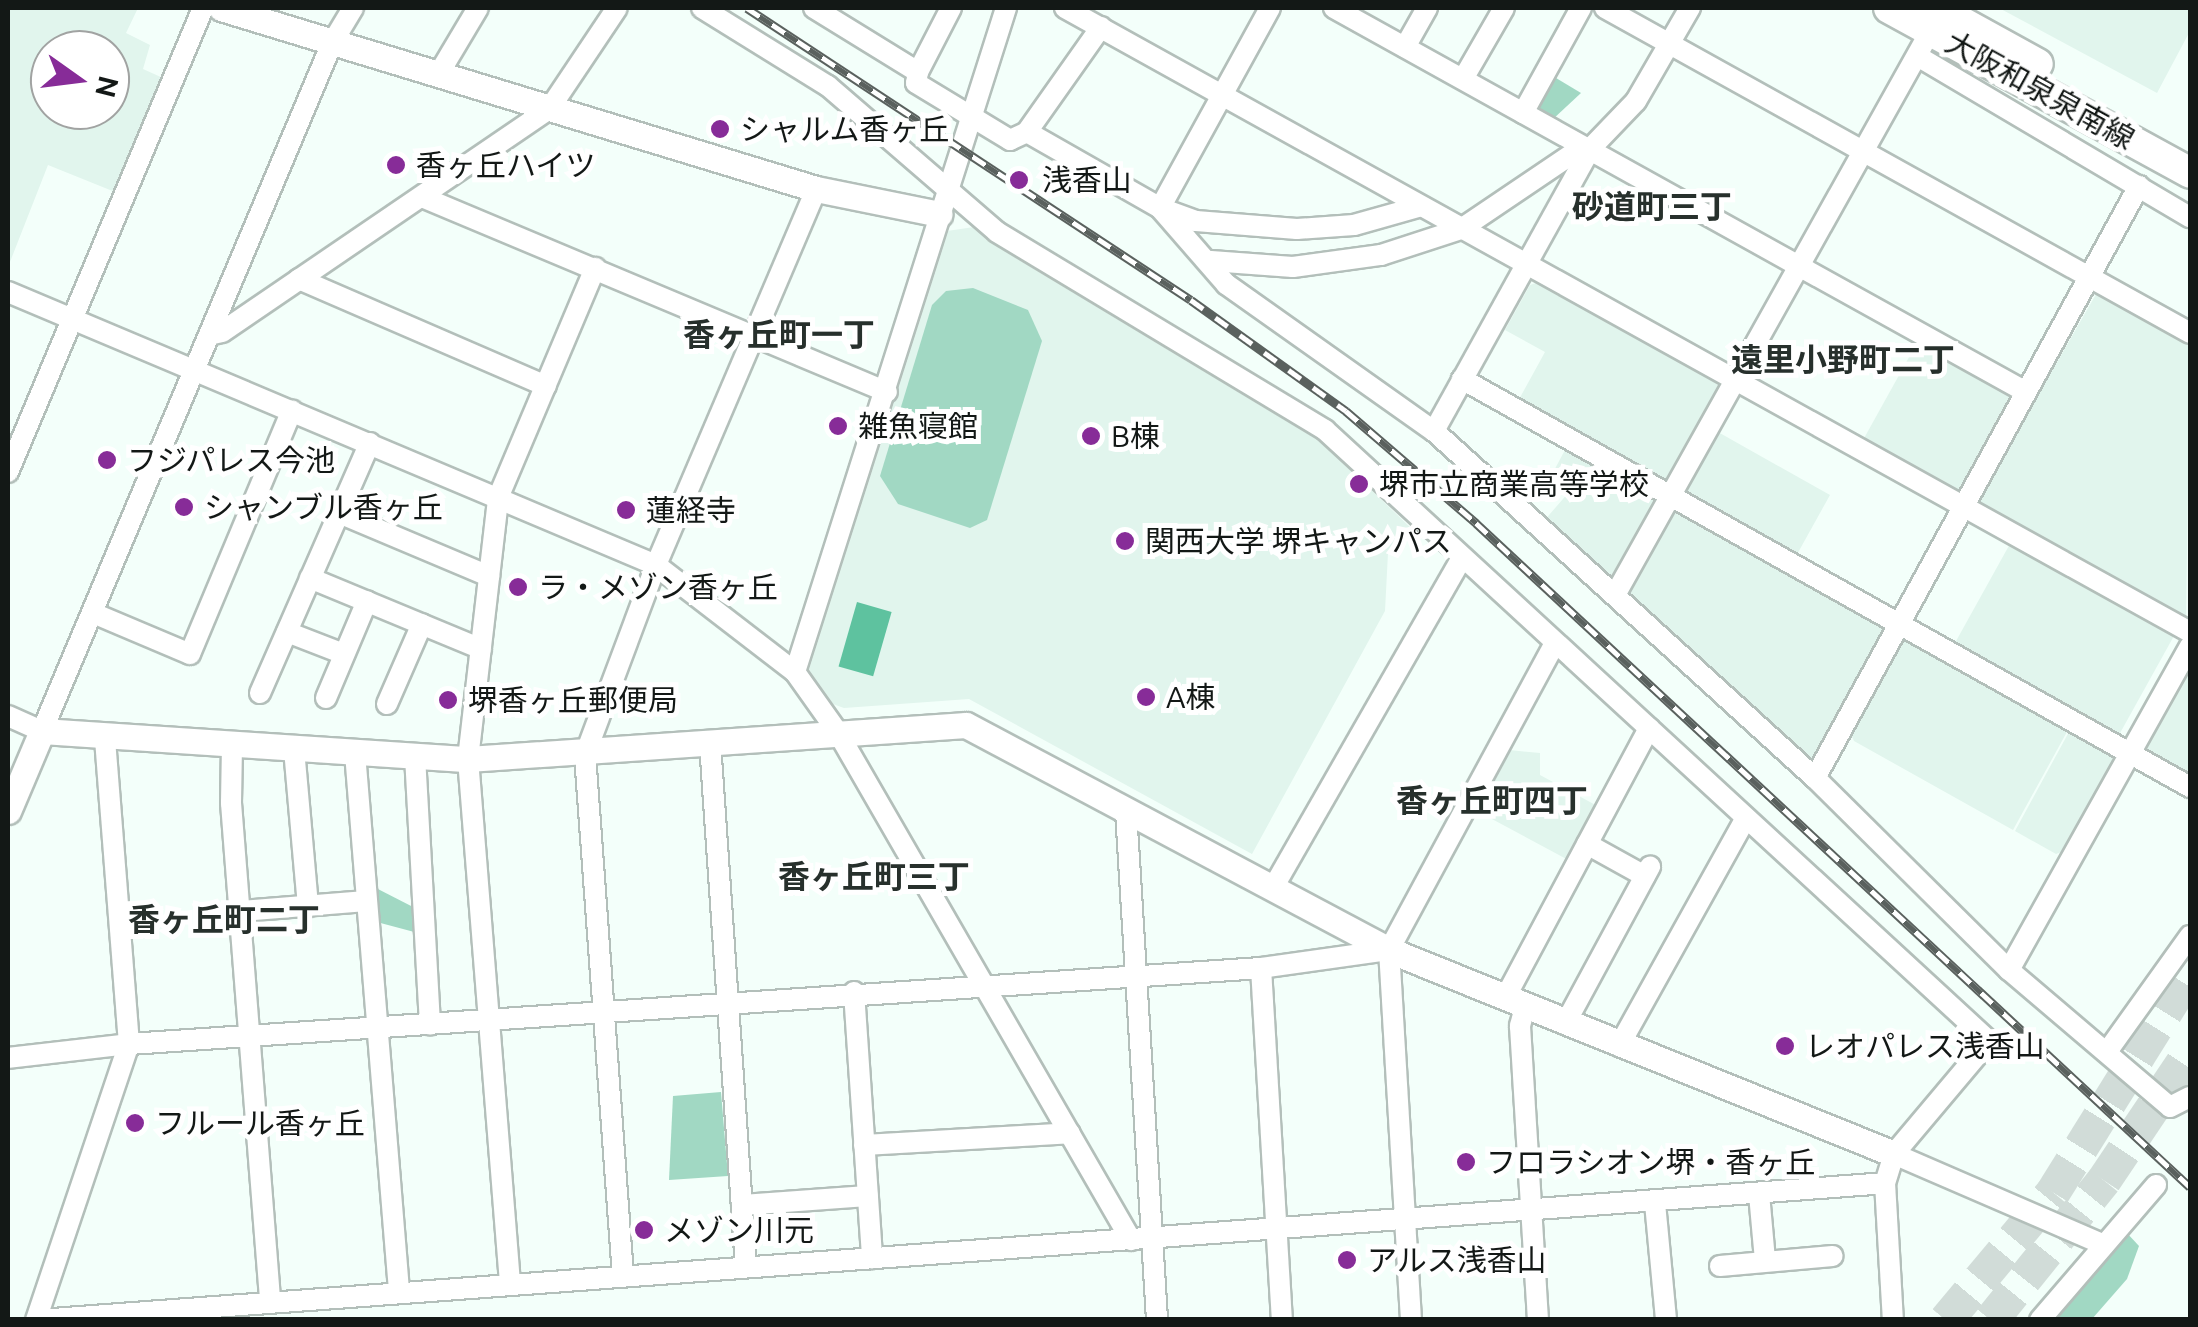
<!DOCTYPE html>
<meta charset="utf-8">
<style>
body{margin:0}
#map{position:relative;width:2198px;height:1327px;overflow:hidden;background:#f3fffa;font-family:Ubuntu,"Noto Sans JP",sans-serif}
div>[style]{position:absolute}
.built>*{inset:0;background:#e1f5ed;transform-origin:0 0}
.green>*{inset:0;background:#a1d8c3}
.water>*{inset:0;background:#5ec29f;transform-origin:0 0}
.motorway-tunnel>*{height:35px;margin-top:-17.5px;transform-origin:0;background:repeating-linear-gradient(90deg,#d1dcd8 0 35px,transparent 0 53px)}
.roads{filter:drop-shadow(2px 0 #b3bfba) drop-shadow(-2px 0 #b3bfba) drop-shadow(0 2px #b3bfba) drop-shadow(0 -2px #b3bfba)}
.minor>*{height:20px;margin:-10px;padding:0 10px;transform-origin:10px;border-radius:10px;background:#fff}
.tertiary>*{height:25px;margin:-12.5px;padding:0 12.5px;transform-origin:12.5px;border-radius:12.5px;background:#fff}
.primary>*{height:30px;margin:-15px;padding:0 15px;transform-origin:15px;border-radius:15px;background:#fff}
.rail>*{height:9px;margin-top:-4.5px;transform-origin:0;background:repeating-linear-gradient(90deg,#fff 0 15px,#5a615e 0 30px);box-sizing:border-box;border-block:2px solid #5a615e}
.dots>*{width:28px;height:28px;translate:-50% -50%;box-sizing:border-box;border:5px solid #fff;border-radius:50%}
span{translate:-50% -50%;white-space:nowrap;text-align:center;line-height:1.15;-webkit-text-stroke:10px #fff;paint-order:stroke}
.street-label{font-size:30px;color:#131816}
.poi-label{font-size:30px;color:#131816}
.left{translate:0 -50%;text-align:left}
.neighbourhood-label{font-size:32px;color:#27302c;font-weight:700}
.frame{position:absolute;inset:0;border:10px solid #131816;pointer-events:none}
.north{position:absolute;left:30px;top:30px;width:100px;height:100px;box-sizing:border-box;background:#fff;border:2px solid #a1a3a2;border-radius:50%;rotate:104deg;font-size:28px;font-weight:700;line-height:40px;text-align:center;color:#131816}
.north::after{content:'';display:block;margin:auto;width:35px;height:45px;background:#872c98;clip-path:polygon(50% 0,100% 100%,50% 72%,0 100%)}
</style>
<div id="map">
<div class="built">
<i style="clip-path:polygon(evenodd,8px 8px,138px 8px,126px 33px,150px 45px,143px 69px,163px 78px,115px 192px,48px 165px,8px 267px,8px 8px,50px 50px,110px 50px,110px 110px,50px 110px,50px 50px)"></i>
<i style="clip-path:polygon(1999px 8px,2190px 8px,2190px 31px,2157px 93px)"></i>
<i style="clip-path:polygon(974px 227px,1318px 439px,1412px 529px,1388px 553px,1385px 611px,1252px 854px,969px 699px,844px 708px,830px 703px,808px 670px,947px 231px)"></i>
<i style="clip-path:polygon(1539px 282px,1719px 380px,1720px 392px,1672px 480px,1664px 483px,1517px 403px,1545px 352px,1505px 330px,1530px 285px)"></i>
<i style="clip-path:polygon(2099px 289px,2190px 340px,2186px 623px,1981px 509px,1978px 500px)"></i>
<i style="left:1918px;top:341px;width:114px;height:115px;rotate:29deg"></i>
<i style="clip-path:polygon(1718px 432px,1830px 495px,1795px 558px,1688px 498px,1685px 490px)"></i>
<i style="clip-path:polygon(1566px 448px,1661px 502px,1613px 582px,1543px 522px,1569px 492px,1549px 480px)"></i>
<i style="clip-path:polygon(1679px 507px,1885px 625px,1886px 634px,1818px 757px,1810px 759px,1628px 602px,1626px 593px,1670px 510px)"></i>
<i style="left:2011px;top:542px;width:188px;height:115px;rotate:29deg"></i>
<i style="clip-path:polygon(1905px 641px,2068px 730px,2013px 830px,1854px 741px,1848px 728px,1894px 645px)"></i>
<i style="clip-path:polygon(2190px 652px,2190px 776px,2143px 751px)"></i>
<i style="clip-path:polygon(2070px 730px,2117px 756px,2064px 851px,2056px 854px,2015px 831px)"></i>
<i style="clip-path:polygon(1509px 750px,1540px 753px,1540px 775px,1601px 808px,1572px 862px,1477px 811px)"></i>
</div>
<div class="green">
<i style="clip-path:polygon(1551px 75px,1581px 93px,1552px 120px,1535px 105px)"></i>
<i style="clip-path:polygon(973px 288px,1028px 310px,1042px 341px,987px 520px,970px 528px,898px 504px,880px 476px,932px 305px,946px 291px)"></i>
<i style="clip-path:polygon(374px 887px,415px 908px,418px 933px,373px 921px)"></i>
<i style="clip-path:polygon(721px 1092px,728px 1176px,669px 1180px,673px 1096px)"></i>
<i style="clip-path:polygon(2126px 1232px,2139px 1246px,2127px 1279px,2092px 1319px,2051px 1320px)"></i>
</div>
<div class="water">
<i style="left:857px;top:602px;width:36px;height:67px;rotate:16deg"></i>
</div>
<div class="motorway-tunnel">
<i style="left:1946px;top:1320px;width:167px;rotate:-50.1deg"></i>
<i style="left:2053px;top:1192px;width:259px;rotate:-58.1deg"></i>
<i style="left:1991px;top:1320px;width:180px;rotate:-51.1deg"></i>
<i style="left:2104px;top:1180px;width:154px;rotate:-56.1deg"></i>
</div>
<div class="roads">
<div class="minor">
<i style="left:702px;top:8px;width:148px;rotate:31.8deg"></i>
<i style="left:828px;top:86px;width:223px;rotate:40.8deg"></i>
<i style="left:997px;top:232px;width:383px;rotate:31.1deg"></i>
<i style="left:1325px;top:430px;width:902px;rotate:42.62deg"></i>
<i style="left:1989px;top:1041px;width:148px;rotate:130.1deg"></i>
<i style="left:1894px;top:1154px;width:30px;rotate:107deg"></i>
<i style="left:1885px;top:1183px;width:137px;rotate:86.7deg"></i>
<i style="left:814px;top:8px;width:122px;rotate:31.6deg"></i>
<i style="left:918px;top:72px;width:11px;rotate:100deg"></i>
<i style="left:916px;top:83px;width:110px;rotate:31.2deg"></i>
<i style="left:1010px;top:140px;width:19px;rotate:-25deg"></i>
<i style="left:1065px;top:8px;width:1286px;rotate:29.02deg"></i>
<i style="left:1270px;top:8px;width:228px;rotate:118.8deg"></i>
<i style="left:1160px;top:208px;width:38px;rotate:20deg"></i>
<i style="left:1196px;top:221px;width:101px;rotate:4.5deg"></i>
<i style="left:1297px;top:229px;width:57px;rotate:-4deg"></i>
<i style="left:1354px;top:225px;width:66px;rotate:-15.7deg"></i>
<i style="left:1334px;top:8px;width:791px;rotate:29.03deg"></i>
<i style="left:1605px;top:8px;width:669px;rotate:29.05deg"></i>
<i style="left:1101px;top:27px;width:128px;rotate:125.2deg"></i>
<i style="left:1027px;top:132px;width:153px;rotate:29.7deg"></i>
<i style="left:1160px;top:208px;width:101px;rotate:49deg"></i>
<i style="left:1226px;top:284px;width:255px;rotate:35.3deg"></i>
<i style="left:1434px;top:431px;width:515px;rotate:42.33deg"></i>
<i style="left:1815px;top:778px;width:273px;rotate:44.7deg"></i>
<i style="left:2009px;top:970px;width:211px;rotate:40.4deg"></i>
<i style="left:2170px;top:1107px;width:22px;rotate:-27deg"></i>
<i style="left:1405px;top:47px;width:45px;rotate:-60.6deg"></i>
<i style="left:1919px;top:57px;width:315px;rotate:30.6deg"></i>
<i style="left:918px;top:72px;width:72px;rotate:-62.7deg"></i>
<i style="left:438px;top:75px;width:78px;rotate:-59.2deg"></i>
<i style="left:1463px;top:79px;width:82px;rotate:-60deg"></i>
<i style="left:1523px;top:113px;width:120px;rotate:-61.1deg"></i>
<i style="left:422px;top:197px;width:504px;rotate:22.75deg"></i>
<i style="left:1211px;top:261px;width:82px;rotate:4.2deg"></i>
<i style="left:1293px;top:267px;width:89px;rotate:-7.8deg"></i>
<i style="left:1381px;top:255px;width:84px;rotate:-18deg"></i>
<i style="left:1461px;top:229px;width:138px;rotate:-34deg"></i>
<i style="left:1575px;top:152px;width:15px;rotate:-11deg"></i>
<i style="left:299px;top:279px;width:269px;rotate:23.4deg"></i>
<i style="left:8px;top:292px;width:703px;rotate:22.85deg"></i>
<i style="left:656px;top:565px;width:175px;rotate:37.6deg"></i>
<i style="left:795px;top:672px;width:72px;rotate:54.6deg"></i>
<i style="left:837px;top:731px;width:588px;rotate:59.99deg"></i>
<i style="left:209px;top:335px;width:13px;rotate:-13deg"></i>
<i style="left:222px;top:332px;width:397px;rotate:-34.3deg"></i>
<i style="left:550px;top:108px;width:120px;rotate:-56.2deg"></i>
<i style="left:1462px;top:379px;width:835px;rotate:29.27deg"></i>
<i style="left:1434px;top:431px;width:322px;rotate:-61deg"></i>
<i style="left:1590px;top:149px;width:66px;rotate:-46.2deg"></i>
<i style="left:1636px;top:101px;width:108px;rotate:-59.9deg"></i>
<i style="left:8px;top:472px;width:503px;rotate:-67.2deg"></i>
<i style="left:339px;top:513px;width:163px;rotate:22.8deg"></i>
<i style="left:310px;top:578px;width:185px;rotate:22.5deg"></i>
<i style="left:1615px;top:595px;width:658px;rotate:-60.78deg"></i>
<i style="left:93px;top:613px;width:105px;rotate:22.9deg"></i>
<i style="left:190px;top:654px;width:264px;rotate:-67.3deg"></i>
<i style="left:287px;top:632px;width:61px;rotate:21.1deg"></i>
<i style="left:795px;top:672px;width:697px;rotate:-72.37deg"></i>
<i style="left:260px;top:693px;width:273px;rotate:-66.3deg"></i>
<i style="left:326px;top:698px;width:105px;rotate:-67.1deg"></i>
<i style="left:387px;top:704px;width:87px;rotate:-66.4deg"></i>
<i style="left:8px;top:716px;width:37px;rotate:24deg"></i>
<i style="left:42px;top:731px;width:747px;rotate:-67.14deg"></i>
<i style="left:332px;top:43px;width:41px;rotate:-59deg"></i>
<i style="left:710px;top:743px;width:525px;rotate:86.07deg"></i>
<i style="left:232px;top:745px;width:58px;rotate:91deg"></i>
<i style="left:231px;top:803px;width:500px;rotate:85.5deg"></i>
<i style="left:294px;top:749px;width:158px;rotate:84.9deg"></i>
<i style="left:355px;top:753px;width:540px;rotate:85.32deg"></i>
<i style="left:415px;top:756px;width:269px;rotate:86.8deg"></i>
<i style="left:1815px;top:778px;width:675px;rotate:-61.31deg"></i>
<i style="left:1126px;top:811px;width:510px;rotate:86.51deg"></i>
<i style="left:1587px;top:844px;width:66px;rotate:28.9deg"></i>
<i style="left:1274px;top:886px;width:377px;rotate:-60.2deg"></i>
<i style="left:242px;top:911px;width:124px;rotate:-4.6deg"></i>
<i style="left:1261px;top:968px;width:353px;rotate:86.6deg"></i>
<i style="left:2009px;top:970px;width:371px;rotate:-60.8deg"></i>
<i style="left:854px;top:992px;width:267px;rotate:86.1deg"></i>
<i style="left:1505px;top:998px;width:306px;rotate:-61.9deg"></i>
<i style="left:1525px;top:1007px;width:20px;rotate:105deg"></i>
<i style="left:1520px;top:1026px;width:295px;rotate:86.5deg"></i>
<i style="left:1565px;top:1024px;width:179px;rotate:-61.6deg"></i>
<i style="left:1619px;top:1046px;width:261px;rotate:-60.9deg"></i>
<i style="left:2109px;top:1049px;width:139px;rotate:-54.4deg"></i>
<i style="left:8px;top:1058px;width:122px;rotate:-6.6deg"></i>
<i style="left:129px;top:1044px;width:1135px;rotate:-3.84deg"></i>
<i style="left:1261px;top:968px;width:129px;rotate:-8deg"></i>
<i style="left:864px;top:1145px;width:206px;rotate:-3.3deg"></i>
<i style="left:1894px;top:1154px;width:229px;rotate:23.4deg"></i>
<i style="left:1759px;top:1194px;width:66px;rotate:84.8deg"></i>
<i style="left:1655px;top:1203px;width:118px;rotate:84.6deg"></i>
<i style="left:742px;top:1205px;width:126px;rotate:-4.1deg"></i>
<i style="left:1720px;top:1266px;width:113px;rotate:-5.1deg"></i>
<i style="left:623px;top:1276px;width:522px;rotate:-94.17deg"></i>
<i style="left:585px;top:755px;width:203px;rotate:-69.5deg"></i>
<i style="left:656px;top:565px;width:409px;rotate:-66.9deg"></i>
<i style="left:510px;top:1283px;width:526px;rotate:-94.58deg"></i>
<i style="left:468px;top:759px;width:263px;rotate:-83.4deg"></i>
<i style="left:498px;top:498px;width:250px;rotate:-67.1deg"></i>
<i style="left:36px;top:1320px;width:291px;rotate:-71.4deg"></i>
<i style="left:129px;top:1044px;width:307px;rotate:-94.5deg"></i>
<i style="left:39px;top:1320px;width:1851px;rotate:-4.24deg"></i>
<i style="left:1411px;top:1320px;width:371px;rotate:-93.4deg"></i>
<i style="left:1389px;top:950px;width:347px;rotate:-61.6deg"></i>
<i style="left:2040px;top:1320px;width:178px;rotate:-49.3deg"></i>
</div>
<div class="tertiary">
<i style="left:221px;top:8px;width:622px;rotate:16.92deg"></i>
<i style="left:816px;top:189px;width:126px;rotate:11.5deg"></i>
<i style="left:8px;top:811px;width:87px;rotate:-67deg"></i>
<i style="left:42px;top:731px;width:427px;rotate:3.8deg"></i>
<i style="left:468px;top:759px;width:499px;rotate:-3.9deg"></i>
<i style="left:966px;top:725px;width:479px;rotate:28deg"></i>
<i style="left:1389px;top:950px;width:545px;rotate:22deg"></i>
</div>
<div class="primary">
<i style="left:1889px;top:8px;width:343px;rotate:28.7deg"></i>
<i style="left:1936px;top:8px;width:116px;rotate:28.8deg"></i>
</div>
</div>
<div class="rail">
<i style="left:747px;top:8px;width:531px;rotate:33.33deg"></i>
<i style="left:1191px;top:300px;width:191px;rotate:35.6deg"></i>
<i style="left:1346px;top:411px;width:172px;rotate:40.7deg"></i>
<i style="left:1476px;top:523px;width:975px;rotate:42.92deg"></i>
</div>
<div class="dots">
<i style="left:720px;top:129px;background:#872c98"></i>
<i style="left:396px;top:165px;background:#872c98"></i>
<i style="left:1019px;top:180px;background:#872c98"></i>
<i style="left:838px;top:426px;background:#872c98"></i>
<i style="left:1091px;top:436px;background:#872c98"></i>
<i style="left:107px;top:460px;background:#872c98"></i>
<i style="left:1359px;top:484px;background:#872c98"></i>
<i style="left:184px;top:507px;background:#872c98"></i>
<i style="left:626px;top:510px;background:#872c98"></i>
<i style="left:1125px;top:541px;background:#872c98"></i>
<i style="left:518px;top:587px;background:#872c98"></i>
<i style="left:1146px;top:697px;background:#872c98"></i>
<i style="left:448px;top:700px;background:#872c98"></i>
<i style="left:1785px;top:1046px;background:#872c98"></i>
<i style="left:135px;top:1123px;background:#872c98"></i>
<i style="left:1466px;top:1162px;background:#872c98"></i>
<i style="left:644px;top:1230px;background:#872c98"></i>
<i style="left:1347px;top:1260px;background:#872c98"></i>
</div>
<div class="street-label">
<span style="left:2040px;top:90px;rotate:29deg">大阪和泉泉南線</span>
</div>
<div class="poi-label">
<span class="left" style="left:740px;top:129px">シャルム香ヶ丘</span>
<span class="left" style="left:416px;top:165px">香ヶ丘ハイツ</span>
<span class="left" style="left:1042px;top:180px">浅香山</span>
<span class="left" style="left:858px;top:426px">雑魚寝館</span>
<span class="left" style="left:1111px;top:436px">B棟</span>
<span class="left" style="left:127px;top:460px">フジパレス今池</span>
<span class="left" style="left:1379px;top:484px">堺市立商業高等学校</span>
<span class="left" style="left:204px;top:507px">シャンブル香ヶ丘</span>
<span class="left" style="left:646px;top:510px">蓮経寺</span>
<span class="left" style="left:1145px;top:541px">関西大学 堺キャンパス</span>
<span class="left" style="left:538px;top:587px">ラ・メゾン香ヶ丘</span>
<span class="left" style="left:1166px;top:697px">A棟</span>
<span class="left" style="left:468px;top:700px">堺香ヶ丘郵便局</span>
<span class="left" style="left:1805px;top:1046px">レオパレス浅香山</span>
<span class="left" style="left:155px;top:1123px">フルール香ヶ丘</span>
<span class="left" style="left:1486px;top:1162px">フロラシオン堺・香ヶ丘</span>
<span class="left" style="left:664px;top:1230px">メゾン川元</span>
<span class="left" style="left:1367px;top:1260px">アルス浅香山</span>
</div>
<div class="neighbourhood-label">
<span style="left:1652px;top:206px">砂道町三丁</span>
<span style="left:779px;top:334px">香ヶ丘町一丁</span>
<span style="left:1843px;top:359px">遠里小野町二丁</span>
<span style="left:1492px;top:800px">香ヶ丘町四丁</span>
<span style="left:874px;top:876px">香ヶ丘町三丁</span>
<span style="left:224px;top:919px">香ヶ丘町二丁</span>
</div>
<div class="frame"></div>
<div class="north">N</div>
</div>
